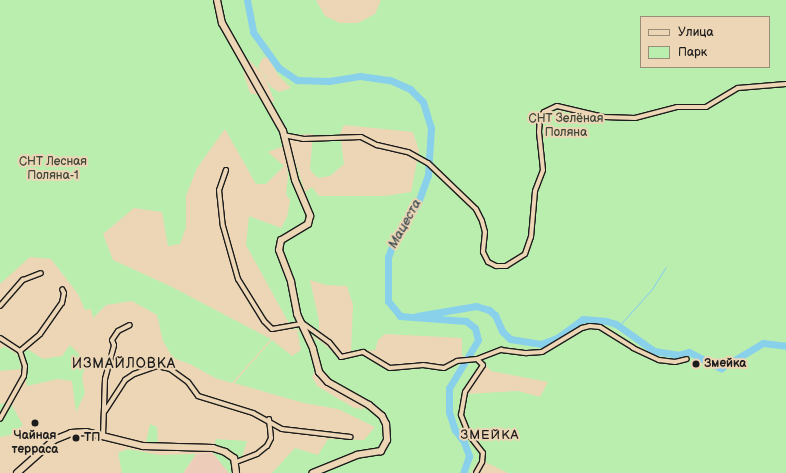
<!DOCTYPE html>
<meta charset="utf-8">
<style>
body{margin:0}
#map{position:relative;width:786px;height:473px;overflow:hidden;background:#edd6b5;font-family:"Balsamiq Sans",sans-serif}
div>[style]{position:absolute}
.built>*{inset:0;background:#edccba}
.green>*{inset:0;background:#baeeaf}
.water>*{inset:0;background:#89d0eb}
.stream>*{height:1px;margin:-0.5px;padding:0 0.5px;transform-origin:0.5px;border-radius:0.5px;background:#89d0eb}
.river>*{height:7px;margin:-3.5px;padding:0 3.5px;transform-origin:3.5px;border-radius:3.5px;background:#89d0eb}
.roads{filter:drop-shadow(1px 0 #1c1c1c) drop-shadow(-1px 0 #1c1c1c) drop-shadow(0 1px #1c1c1c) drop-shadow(0 -1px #1c1c1c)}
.street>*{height:4px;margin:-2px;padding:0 2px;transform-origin:2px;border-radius:2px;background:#edd6b5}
.secondary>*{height:6px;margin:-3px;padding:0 3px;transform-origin:3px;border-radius:3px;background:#edd6b5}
.dots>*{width:11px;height:11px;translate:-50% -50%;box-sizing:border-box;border:2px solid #edd6b5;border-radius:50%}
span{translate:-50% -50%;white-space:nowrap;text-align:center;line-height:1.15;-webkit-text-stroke:4px #edd6b5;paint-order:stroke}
.park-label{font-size:12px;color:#3c4639}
.poi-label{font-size:12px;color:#1c1c1c;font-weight:700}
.left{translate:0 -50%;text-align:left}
.water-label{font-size:13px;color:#374950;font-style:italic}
.neighbourhood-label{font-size:13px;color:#1c1c1c;letter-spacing:1px}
.quarter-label{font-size:14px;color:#1c1c1c;letter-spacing:1px}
.legend{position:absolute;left:640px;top:16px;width:130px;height:52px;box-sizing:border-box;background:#edd6b5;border:1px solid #998c78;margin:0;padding:5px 7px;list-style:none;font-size:12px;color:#1c1c1c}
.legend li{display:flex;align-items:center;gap:8px;height:20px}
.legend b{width:20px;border:1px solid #998c78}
</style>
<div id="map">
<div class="built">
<i style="clip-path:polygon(212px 452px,229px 473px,184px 473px,196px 454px)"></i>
</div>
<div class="green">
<i style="clip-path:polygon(evenodd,0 0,316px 0,325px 16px,340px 23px,358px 23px,375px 14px,381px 0,786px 0,786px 473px,508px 473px,485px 462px,485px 451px,470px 434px,463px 415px,466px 394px,518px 391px,540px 397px,548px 382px,491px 371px,478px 356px,462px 356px,462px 338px,385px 334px,378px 340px,375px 350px,351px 352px,353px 305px,347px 286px,326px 285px,310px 280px,319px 321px,319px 339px,297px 329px,292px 329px,246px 245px,249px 216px,281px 228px,287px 217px,290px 200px,286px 194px,288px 177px,286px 154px,292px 152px,305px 192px,312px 187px,319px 196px,385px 196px,411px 192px,419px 151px,413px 132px,344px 125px,340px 134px,344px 164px,330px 176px,318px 178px,310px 170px,313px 134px,294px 135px,286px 145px,268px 152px,284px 166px,266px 184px,256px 184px,225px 129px,197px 168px,186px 196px,186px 227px,180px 244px,168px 246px,162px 212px,134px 208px,103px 234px,113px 260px,170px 286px,271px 339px,232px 383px,215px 378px,192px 365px,173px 358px,163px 341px,157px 315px,132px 301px,106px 305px,93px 318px,91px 309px,85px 310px,78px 294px,51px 259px,30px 257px,0 284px,0 0,641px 17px,769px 17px,769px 67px,641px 67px,641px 17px,0 0,268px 57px,278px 75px,291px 88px,279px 92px,271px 87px,258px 67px,263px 58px,268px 57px,0 0,244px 60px,249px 60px,265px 76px,274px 100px,270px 107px,244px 60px,0 0,244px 64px,261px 93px,258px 95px,250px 93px,244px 75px,244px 64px)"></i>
<i style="clip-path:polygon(evenodd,297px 330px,320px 341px,342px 359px,362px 353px,379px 365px,388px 367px,450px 366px,466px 360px,477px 361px,482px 365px,469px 380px,463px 395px,459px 415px,468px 437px,482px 455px,471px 473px,272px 473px,295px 448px,318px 455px,328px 439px,364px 440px,375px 427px,338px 409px,304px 403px,234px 383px,272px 340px,292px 356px,301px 350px,297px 330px,317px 367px,337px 387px,369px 405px,363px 409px,354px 408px,317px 386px,312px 377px,317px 367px)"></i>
<i style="clip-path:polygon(70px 345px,86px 361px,82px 378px,85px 393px,76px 412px,72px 381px,58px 379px,27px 386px,20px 351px,29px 350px,43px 359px,62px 356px)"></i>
<i style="clip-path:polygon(4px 346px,18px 355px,21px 369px,0 371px,0 349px)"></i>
<i style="clip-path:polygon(10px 402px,23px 425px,10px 435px,0 437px,0 404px)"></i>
<i style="clip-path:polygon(150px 424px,157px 427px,158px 444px,146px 442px)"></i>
<i style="clip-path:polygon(216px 439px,247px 441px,237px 473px,229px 473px,212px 452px)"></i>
<i style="clip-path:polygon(128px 449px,160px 455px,196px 454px,183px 473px,122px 473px,118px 453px)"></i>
</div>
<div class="water">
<i style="clip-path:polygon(720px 358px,720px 365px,710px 368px,711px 363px)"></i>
</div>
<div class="stream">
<i style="left:618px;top:327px;width:51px;rotate:-48.2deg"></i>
<i style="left:652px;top:289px;width:26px;rotate:-58deg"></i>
</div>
<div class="river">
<i style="left:247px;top:0;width:33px;rotate:79deg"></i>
<i style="left:253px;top:32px;width:44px;rotate:54.2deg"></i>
<i style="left:279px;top:68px;width:22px;rotate:34deg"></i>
<i style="left:297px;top:80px;width:32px;rotate:2deg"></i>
<i style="left:329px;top:81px;width:31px;rotate:-9deg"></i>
<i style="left:360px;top:76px;width:30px;rotate:8deg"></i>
<i style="left:390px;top:80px;width:22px;rotate:24deg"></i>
<i style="left:410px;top:89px;width:18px;rotate:45deg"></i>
<i style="left:423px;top:102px;width:27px;rotate:73deg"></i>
<i style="left:431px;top:128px;width:47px;rotate:93.7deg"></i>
<i style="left:428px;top:175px;width:30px;rotate:110deg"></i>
<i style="left:418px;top:203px;width:42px;rotate:123.3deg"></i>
<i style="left:395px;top:238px;width:20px;rotate:110deg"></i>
<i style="left:388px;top:257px;width:44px;rotate:90deg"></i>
<i style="left:388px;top:301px;width:19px;rotate:51deg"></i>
<i style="left:400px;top:316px;width:66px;rotate:4.3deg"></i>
<i style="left:466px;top:321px;width:11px;rotate:38deg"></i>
<i style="left:475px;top:328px;width:12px;rotate:76deg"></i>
<i style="left:478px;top:340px;width:56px;rotate:121.1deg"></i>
<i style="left:449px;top:388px;width:24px;rotate:90deg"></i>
<i style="left:449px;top:412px;width:19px;rotate:72deg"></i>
<i style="left:455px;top:430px;width:15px;rotate:53deg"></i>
<i style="left:464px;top:442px;width:15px;rotate:70deg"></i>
<i style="left:469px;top:456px;width:18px;rotate:109deg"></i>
<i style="left:417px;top:316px;width:60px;rotate:-9.6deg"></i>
<i style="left:476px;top:306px;width:14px;rotate:17deg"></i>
<i style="left:489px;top:310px;width:8px;rotate:40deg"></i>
<i style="left:495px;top:315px;width:17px;rotate:66deg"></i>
<i style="left:502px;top:331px;width:11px;rotate:45deg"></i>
<i style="left:510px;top:339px;width:31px;rotate:9deg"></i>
<i style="left:541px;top:344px;width:17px;rotate:-21deg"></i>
<i style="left:557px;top:338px;width:32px;rotate:-36deg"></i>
<i style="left:583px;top:319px;width:23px;rotate:5deg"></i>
<i style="left:606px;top:321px;width:10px;rotate:17deg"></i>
<i style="left:616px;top:324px;width:47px;rotate:35.4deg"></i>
<i style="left:654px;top:351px;width:24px;rotate:9deg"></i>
<i style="left:678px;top:355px;width:11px;rotate:-15deg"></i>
<i style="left:689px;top:352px;width:36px;rotate:27deg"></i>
<i style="left:721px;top:368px;width:49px;rotate:-30.8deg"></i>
<i style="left:763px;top:343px;width:23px;rotate:7deg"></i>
</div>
<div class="roads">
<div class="street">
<i style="left:283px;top:135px;width:20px;rotate:11deg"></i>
<i style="left:303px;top:139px;width:58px;rotate:-2deg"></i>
<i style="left:361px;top:137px;width:18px;rotate:27deg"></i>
<i style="left:377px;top:145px;width:32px;rotate:13deg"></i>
<i style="left:408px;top:152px;width:23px;rotate:29deg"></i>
<i style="left:428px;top:163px;width:66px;rotate:43.8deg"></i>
<i style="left:476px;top:209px;width:13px;rotate:63deg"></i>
<i style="left:482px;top:221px;width:11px;rotate:75deg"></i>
<i style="left:485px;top:232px;width:20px;rotate:96deg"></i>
<i style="left:483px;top:252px;width:11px;rotate:63deg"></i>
<i style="left:488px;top:262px;width:9px;rotate:27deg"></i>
<i style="left:496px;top:266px;width:10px"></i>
<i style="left:506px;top:266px;width:22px;rotate:-32deg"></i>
<i style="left:525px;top:254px;width:18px;rotate:-71deg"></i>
<i style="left:531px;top:237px;width:46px;rotate:-85deg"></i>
<i style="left:535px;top:191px;width:22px;rotate:-69deg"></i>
<i style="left:543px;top:170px;width:38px;rotate:-96deg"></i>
<i style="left:539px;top:132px;width:14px;rotate:-86deg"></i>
<i style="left:540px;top:118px;width:7px;rotate:-56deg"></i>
<i style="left:544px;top:112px;width:14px;rotate:-25deg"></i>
<i style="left:557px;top:106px;width:48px;rotate:13.2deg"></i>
<i style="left:604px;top:117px;width:31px;rotate:2deg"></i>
<i style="left:635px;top:118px;width:43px;rotate:-14.7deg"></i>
<i style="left:677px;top:107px;width:29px"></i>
<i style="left:706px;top:107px;width:37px;rotate:-31deg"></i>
<i style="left:738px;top:88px;width:48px;rotate:-4.8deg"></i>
<i style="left:226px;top:170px;width:21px;rotate:109deg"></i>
<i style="left:219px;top:190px;width:36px;rotate:84deg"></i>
<i style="left:223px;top:226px;width:55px;rotate:74.2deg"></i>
<i style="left:238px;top:279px;width:49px;rotate:58.2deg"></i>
<i style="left:264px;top:321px;width:11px;rotate:45deg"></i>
<i style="left:272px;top:329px;width:28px;rotate:-10deg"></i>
<i style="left:0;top:306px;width:35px;rotate:-49deg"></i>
<i style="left:23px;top:280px;width:19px;rotate:-21deg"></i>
<i style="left:301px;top:322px;width:34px;rotate:36deg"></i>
<i style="left:329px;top:342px;width:19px;rotate:51deg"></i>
<i style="left:341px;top:357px;width:23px;rotate:-13deg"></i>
<i style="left:363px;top:352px;width:31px;rotate:31deg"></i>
<i style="left:390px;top:368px;width:33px;rotate:-5deg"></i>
<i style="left:423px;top:365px;width:21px;rotate:8deg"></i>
<i style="left:444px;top:368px;width:15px;rotate:-28deg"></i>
<i style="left:457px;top:361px;width:20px;rotate:-6deg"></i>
<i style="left:477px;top:359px;width:26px;rotate:-21deg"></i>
<i style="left:501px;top:350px;width:26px;rotate:7deg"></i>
<i style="left:527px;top:353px;width:15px;rotate:-4deg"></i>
<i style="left:542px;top:352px;width:47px;rotate:-31deg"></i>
<i style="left:582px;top:328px;width:8px;rotate:-14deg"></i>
<i style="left:590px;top:326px;width:10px;rotate:6deg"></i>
<i style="left:600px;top:327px;width:39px;rotate:32deg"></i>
<i style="left:633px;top:348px;width:29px;rotate:25deg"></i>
<i style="left:659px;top:360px;width:16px;rotate:7deg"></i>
<i style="left:675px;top:362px;width:12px;rotate:-14deg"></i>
<i style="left:0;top:338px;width:24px;rotate:33deg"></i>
<i style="left:20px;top:351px;width:16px;rotate:72deg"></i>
<i style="left:25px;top:366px;width:10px;rotate:96deg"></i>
<i style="left:24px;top:376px;width:49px;rotate:119.2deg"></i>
<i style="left:20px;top:351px;width:26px;rotate:-40deg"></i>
<i style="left:40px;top:334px;width:38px;rotate:-55deg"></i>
<i style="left:62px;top:303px;width:10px;rotate:-79deg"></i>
<i style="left:64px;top:293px;width:4px;rotate:-117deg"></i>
<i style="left:105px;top:411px;width:37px;rotate:-57deg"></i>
<i style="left:125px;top:380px;width:11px;rotate:-34deg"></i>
<i style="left:134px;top:374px;width:24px;rotate:-19deg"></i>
<i style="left:157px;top:366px;width:13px;rotate:13deg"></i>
<i style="left:170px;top:369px;width:22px;rotate:36deg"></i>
<i style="left:188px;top:382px;width:17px;rotate:54deg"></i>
<i style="left:198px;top:396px;width:58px;rotate:17.2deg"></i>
<i style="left:253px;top:413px;width:33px;rotate:29deg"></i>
<i style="left:282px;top:429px;width:69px;rotate:6.6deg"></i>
<i style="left:103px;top:436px;width:57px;rotate:-88deg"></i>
<i style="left:105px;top:379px;width:35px;rotate:-75deg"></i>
<i style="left:114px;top:345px;width:5px;rotate:-112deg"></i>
<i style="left:112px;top:340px;width:11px;rotate:-56deg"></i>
<i style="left:118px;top:331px;width:13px;rotate:-27deg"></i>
<i style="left:236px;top:462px;width:22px;rotate:-21deg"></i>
<i style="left:257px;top:454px;width:13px;rotate:-39deg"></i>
<i style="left:267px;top:446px;width:9px;rotate:-63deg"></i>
<i style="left:271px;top:438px;width:19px;rotate:-96deg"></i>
<i style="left:476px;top:473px;width:13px;rotate:-61deg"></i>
<i style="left:482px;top:462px;width:9px;rotate:-84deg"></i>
<i style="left:483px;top:453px;width:23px;rotate:-128deg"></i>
<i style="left:469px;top:435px;width:22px;rotate:-112deg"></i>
<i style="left:461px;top:415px;width:23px;rotate:-80deg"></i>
<i style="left:465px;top:392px;width:32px;rotate:-56deg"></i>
<i style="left:483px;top:365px;width:8px;rotate:-135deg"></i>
</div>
<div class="secondary">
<i style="left:217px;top:0;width:24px;rotate:78deg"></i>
<i style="left:222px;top:23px;width:124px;rotate:60.5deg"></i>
<i style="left:283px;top:131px;width:50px;rotate:76.2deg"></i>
<i style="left:295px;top:180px;width:39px;rotate:67deg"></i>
<i style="left:310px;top:216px;width:8px;rotate:104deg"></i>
<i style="left:308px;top:224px;width:31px;rotate:149deg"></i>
<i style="left:281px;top:240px;width:10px;rotate:101deg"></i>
<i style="left:279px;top:250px;width:34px;rotate:69deg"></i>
<i style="left:291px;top:282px;width:33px;rotate:79deg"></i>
<i style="left:297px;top:314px;width:38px;rotate:65deg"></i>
<i style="left:313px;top:349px;width:24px;rotate:75deg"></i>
<i style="left:319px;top:372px;width:13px;rotate:48deg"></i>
<i style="left:328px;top:382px;width:47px;rotate:29.3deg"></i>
<i style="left:369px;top:405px;width:17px;rotate:40deg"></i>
<i style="left:382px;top:416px;width:9px;rotate:63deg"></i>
<i style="left:386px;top:424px;width:16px;rotate:86deg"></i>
<i style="left:387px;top:440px;width:13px;rotate:119deg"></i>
<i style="left:381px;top:451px;width:24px;rotate:171deg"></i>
<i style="left:357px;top:455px;width:48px;rotate:157.8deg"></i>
<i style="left:17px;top:473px;width:50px;rotate:-41.7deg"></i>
<i style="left:54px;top:440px;width:18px;rotate:-22deg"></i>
<i style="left:71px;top:433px;width:15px;rotate:-4deg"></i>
<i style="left:86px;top:432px;width:59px;rotate:13.8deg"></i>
<i style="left:143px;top:446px;width:70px;rotate:1.6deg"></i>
<i style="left:213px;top:448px;width:13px;rotate:18deg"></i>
<i style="left:225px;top:452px;width:11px;rotate:34deg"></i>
<i style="left:234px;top:458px;width:15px;rotate:82deg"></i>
</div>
</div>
<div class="dots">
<i style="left:696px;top:364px;background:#1c1c1c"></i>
<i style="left:35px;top:423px;background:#1c1c1c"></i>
<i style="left:76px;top:438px;background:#1c1c1c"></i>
</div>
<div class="park-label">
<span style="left:566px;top:126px">СНТ Зелёная<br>Поляна</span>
<span style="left:53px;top:169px">СНТ Лесная<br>Поляна-1</span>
</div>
<div class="poi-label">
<span class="left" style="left:704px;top:364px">Змейка</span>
<span style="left:35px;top:443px">Чайная<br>терраса</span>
<span class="left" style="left:84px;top:438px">ТП</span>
</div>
<div class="water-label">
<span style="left:405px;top:224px;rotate:-61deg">Мацеста</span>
</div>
<div class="neighbourhood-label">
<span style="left:490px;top:435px">ЗМЕЙКА</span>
</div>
<div class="quarter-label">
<span style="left:124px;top:364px">ИЗМАЙЛОВКА</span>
</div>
<ul class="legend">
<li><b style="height:5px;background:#edd6b5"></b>Улица</li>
<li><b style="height:11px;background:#baeeaf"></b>Парк</li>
</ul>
</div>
